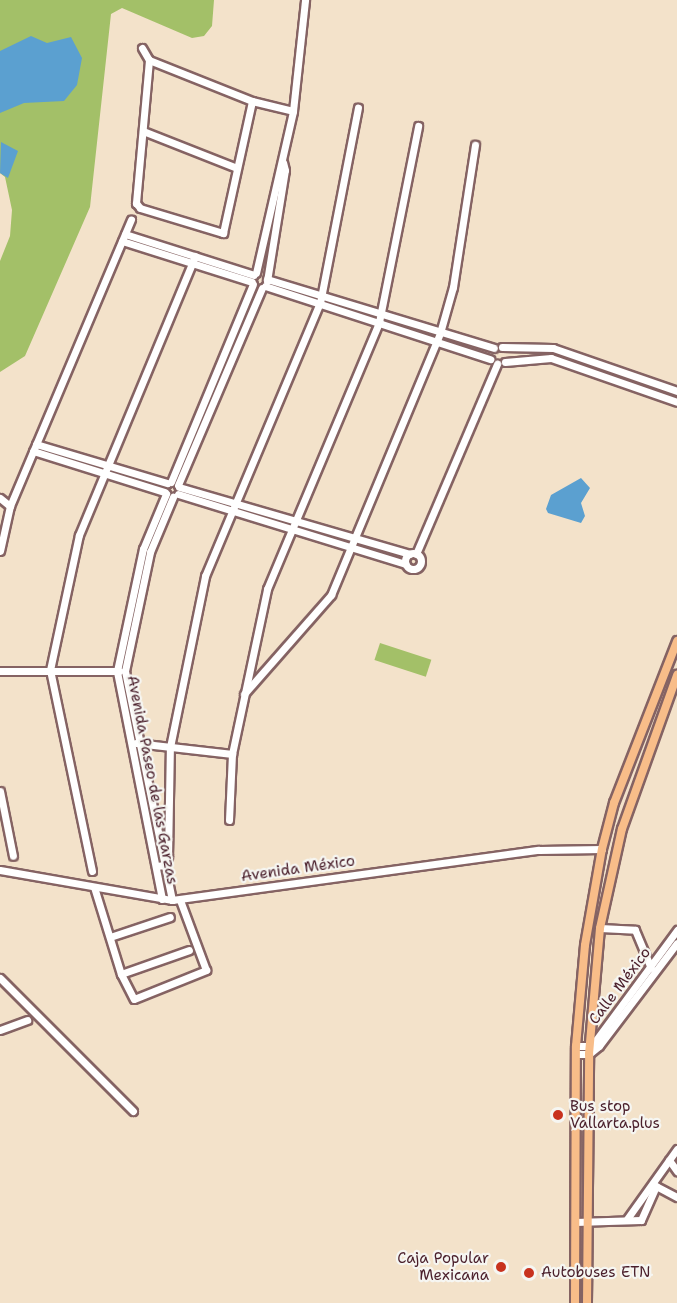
<!DOCTYPE html>
<meta charset="utf-8">
<style>
body{margin:0}
#map{position:relative;width:677px;height:1303px;overflow:hidden;background:#f3e2ca;font-family:"Shantell Sans",sans-serif}
div>[style]{position:absolute}
.green>*{inset:0;background:#a3c068;transform-origin:0 0}
.water>*{inset:0;background:#5ba0d0}
.roads{filter:drop-shadow(2px 0 #856363) drop-shadow(-2px 0 #856363) drop-shadow(0 2px #856363) drop-shadow(0 -2px #856363)}
.minor>*{height:7px;margin:-3.5px;padding:0 3.5px;transform-origin:3.5px;border-radius:3.5px;background:#fff}
.minor>.ring{margin:-3.5px;padding:0;box-sizing:content-box;background:none;border:7px solid #fff;border-radius:50%}
.major>*{height:8px;margin:-4px;padding:0 4px;transform-origin:4px;border-radius:4px;background:#f8bd89}
.dots>*{width:16px;height:16px;translate:-50% -50%;box-sizing:border-box;border:3px solid #f6f6f2;border-radius:50%}
span{translate:-50% -50%;white-space:nowrap;text-align:center;line-height:1.15;-webkit-text-stroke:4.5px #f6f6f2;paint-order:stroke}
.street-label{font-size:15px;color:#4a1f2b}
.poi-label{font-size:15px;color:#4a1f2b}
.left{translate:0 -50%;text-align:left}
.right{translate:-100% -50%;text-align:right}
</style>
<div id="map">
<div class="green">
<i style="clip-path:polygon(0 0,214px 0,212px 26px,204px 36px,192px 38px,122px 8px,111px 14px,90px 207px,25px 356px,0 372px,0 261px,10px 236px,12px 210px,5px 177px,0 173px)"></i>
<i style="left:380px;top:643px;width:54px;height:18px;rotate:18deg"></i>
</div>
<div class="water">
<i style="clip-path:polygon(31px 36px,47px 43px,71px 37px,82px 58px,77px 85px,64px 101px,24px 103px,0 113px,0 51px)"></i>
<i style="clip-path:polygon(1px 142px,18px 151px,8px 178px,0 173px)"></i>
<i style="clip-path:polygon(581px 478px,590px 488px,581px 503px,585px 516px,581px 523px,548px 513px,546px 509px,551px 495px)"></i>
</div>
<div class="roads">
<div class="minor">
<i style="left:142px;top:48px;width:14px;rotate:60deg"></i>
<i style="left:149px;top:60px;width:144px;rotate:95.2deg"></i>
<i style="left:136px;top:203px;width:6px;rotate:51deg"></i>
<i style="left:140px;top:208px;width:87px;rotate:16.8deg"></i>
<i style="left:223px;top:233px;width:135px;rotate:-77.6deg"></i>
<i style="left:149px;top:60px;width:111px;rotate:21.7deg"></i>
<i style="left:252px;top:101px;width:42px;rotate:13.7deg"></i>
<i style="left:143px;top:131px;width:101px;rotate:21.5deg"></i>
<i style="left:125px;top:234px;width:135px;rotate:17.6deg"></i>
<i style="left:122px;top:241px;width:136px;rotate:17.5deg"></i>
<i style="left:256px;top:273px;width:166px;rotate:-77.1deg"></i>
<i style="left:293px;top:111px;width:112px;rotate:-83.8deg"></i>
<i style="left:267px;top:279px;width:237px;rotate:16.9deg"></i>
<i style="left:267px;top:281px;width:112px;rotate:-80.8deg"></i>
<i style="left:285px;top:170px;width:8px;rotate:-104deg"></i>
<i style="left:265px;top:286px;width:237px;rotate:18deg"></i>
<i style="left:502px;top:347px;width:51px;rotate:1.1deg"></i>
<i style="left:553px;top:348px;width:131px;rotate:19.1deg"></i>
<i style="left:505px;top:362px;width:46px;rotate:-5deg"></i>
<i style="left:551px;top:358px;width:133px;rotate:19.2deg"></i>
<i style="left:36px;top:444px;width:137px;rotate:16.6deg"></i>
<i style="left:33px;top:451px;width:138px;rotate:17.3deg"></i>
<i style="left:171px;top:482px;width:214px;rotate:-67.5deg"></i>
<i style="left:178px;top:485px;width:214px;rotate:-66.9deg"></i>
<i style="left:179px;top:487px;width:240px;rotate:16.2deg"></i>
<i style="left:178px;top:494px;width:238px;rotate:17.1deg"></i>
<i style="left:0;top:498px;width:13px;rotate:39deg"></i>
<i style="left:0;top:551px;width:46px;rotate:-77.5deg"></i>
<i style="left:10px;top:506px;width:311px;rotate:-67.1deg"></i>
<i class="ring" style="left:405px;top:553px;width:9px;height:9px"></i>
<i style="left:416px;top:554px;width:207px;rotate:-66.9deg"></i>
<i style="left:0;top:671px;width:119px"></i>
<i style="left:244px;top:694px;width:132px;rotate:-48.7deg"></i>
<i style="left:331px;top:595px;width:284px;rotate:-67.4deg"></i>
<i style="left:440px;top:333px;width:48px;rotate:-74.2deg"></i>
<i style="left:453px;top:287px;width:144px;rotate:-81.2deg"></i>
<i style="left:136px;top:743px;width:97px;rotate:6.5deg"></i>
<i style="left:0;top:791px;width:66px;rotate:78.7deg"></i>
<i style="left:229px;top:820px;width:66px;rotate:-87.4deg"></i>
<i style="left:232px;top:754px;width:169px;rotate:-78deg"></i>
<i style="left:267px;top:589px;width:290px;rotate:-67.2deg"></i>
<i style="left:379px;top:322px;width:200px;rotate:-78.7deg"></i>
<i style="left:156px;top:866px;width:9px;rotate:-6deg"></i>
<i style="left:165px;top:865px;width:9px;rotate:-69deg"></i>
<i style="left:168px;top:857px;width:110px;rotate:-89deg"></i>
<i style="left:170px;top:747px;width:175px;rotate:-78.4deg"></i>
<i style="left:205px;top:576px;width:296px;rotate:-67.2deg"></i>
<i style="left:320px;top:303px;width:199px;rotate:-79deg"></i>
<i style="left:0;top:870px;width:175px;rotate:9.9deg"></i>
<i style="left:172px;top:900px;width:370px;rotate:-7.8deg"></i>
<i style="left:539px;top:850px;width:63px;rotate:-0.9deg"></i>
<i style="left:92px;top:871px;width:205px;rotate:-101.8deg"></i>
<i style="left:50px;top:670px;width:138px;rotate:-77.9deg"></i>
<i style="left:79px;top:535px;width:302px;rotate:-67.4deg"></i>
<i style="left:94px;top:887px;width:91px;rotate:72.8deg"></i>
<i style="left:121px;top:974px;width:28px;rotate:63deg"></i>
<i style="left:134px;top:999px;width:78px;rotate:-21.9deg"></i>
<i style="left:206px;top:970px;width:75px;rotate:-110.4deg"></i>
<i style="left:162px;top:899px;width:232px;rotate:-101.2deg"></i>
<i style="left:117px;top:671px;width:125px;rotate:-78deg"></i>
<i style="left:143px;top:549px;width:60px;rotate:-67.3deg"></i>
<i style="left:172px;top:900px;width:234px;rotate:-101.6deg"></i>
<i style="left:125px;top:671px;width:122px;rotate:-78.1deg"></i>
<i style="left:150px;top:552px;width:60px;rotate:-67.3deg"></i>
<i style="left:600px;top:928px;width:35px;rotate:3deg"></i>
<i style="left:635px;top:930px;width:41px;rotate:67.2deg"></i>
<i style="left:110px;top:937px;width:63px;rotate:-18.4deg"></i>
<i style="left:121px;top:974px;width:72px;rotate:-19.4deg"></i>
<i style="left:0;top:978px;width:188px;rotate:45deg"></i>
<i style="left:0;top:1030px;width:29px;rotate:-20deg"></i>
<i style="left:576px;top:1046px;width:13px"></i>
<i style="left:589px;top:1046px;width:9px;rotate:-41deg"></i>
<i style="left:596px;top:1040px;width:137px;rotate:-53.6deg"></i>
<i style="left:576px;top:1054px;width:13px"></i>
<i style="left:589px;top:1054px;width:13px;rotate:-39deg"></i>
<i style="left:599px;top:1046px;width:129px;rotate:-52.9deg"></i>
<i style="left:669px;top:1160px;width:14px;rotate:54deg"></i>
<i style="left:654px;top:1185px;width:26px;rotate:28deg"></i>
<i style="left:627px;top:1219px;width:86px;rotate:-54.5deg"></i>
<i style="left:575px;top:1222px;width:66px;rotate:-1.7deg"></i>
<i style="left:641px;top:1220px;width:37px;rotate:-66deg"></i>
</div>
<div class="major">
<i style="left:575px;top:1303px;width:257px;rotate:-89.8deg"></i>
<i style="left:576px;top:1046px;width:101px;rotate:-84.9deg"></i>
<i style="left:585px;top:945px;width:97px;rotate:-80deg"></i>
<i style="left:602px;top:849px;width:48px;rotate:-75.4deg"></i>
<i style="left:614px;top:803px;width:174px;rotate:-68.7deg"></i>
<i style="left:587px;top:1303px;width:249px;rotate:-89.5deg"></i>
<i style="left:589px;top:1054px;width:126px;rotate:-85deg"></i>
<i style="left:600px;top:928px;width:101px;rotate:-77.5deg"></i>
<i style="left:622px;top:829px;width:164px;rotate:-70.3deg"></i>
</div>
</div>
<div class="dots">
<i style="left:558px;top:1115px;background:#c8321e"></i>
<i style="left:501px;top:1267px;background:#c8321e"></i>
<i style="left:529px;top:1273px;background:#c8321e"></i>
</div>
<div class="street-label">
<span style="left:152px;top:780px;rotate:79deg">Avenida Paseo de las Garzas</span>
<span style="left:298px;top:869px;rotate:-8deg">Avenida México</span>
<span style="left:620px;top:986px;rotate:-53deg">Calle México</span>
</div>
<div class="poi-label">
<span class="left" style="left:570px;top:1115px">Bus stop<br>Vallarta.plus</span>
<span class="right" style="left:489px;top:1267px">Caja Popular<br>Mexicana</span>
<span class="left" style="left:541px;top:1273px">Autobuses ETN</span>
</div>
</div>
